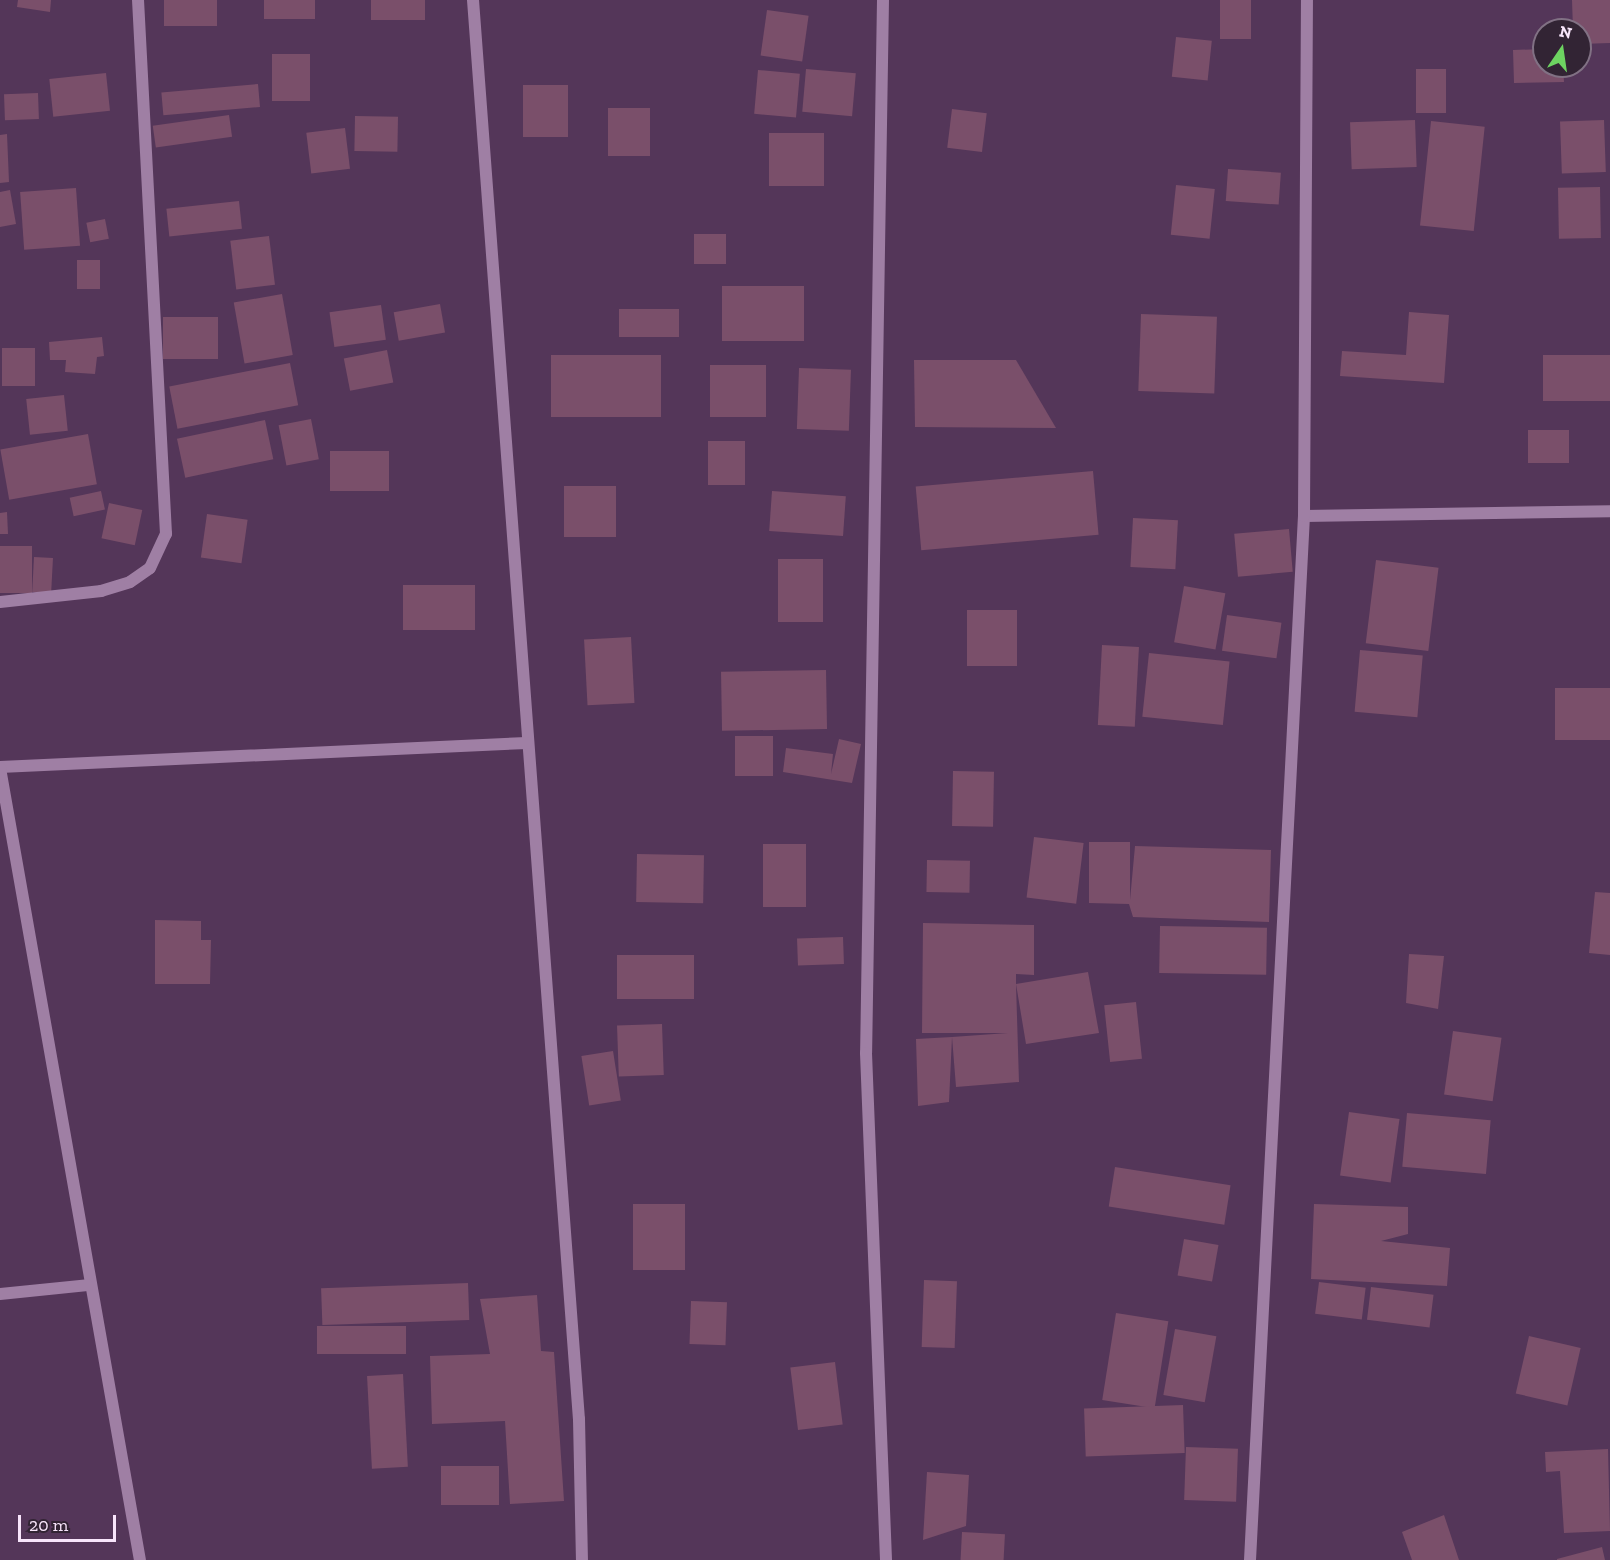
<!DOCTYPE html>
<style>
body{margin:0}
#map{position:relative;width:1610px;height:1560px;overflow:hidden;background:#543659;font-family:"Zilla Slab",serif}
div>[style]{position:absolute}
.building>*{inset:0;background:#7a4f6a;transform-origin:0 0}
.street>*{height:12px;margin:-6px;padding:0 6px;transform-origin:6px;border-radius:6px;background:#9f7fa4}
span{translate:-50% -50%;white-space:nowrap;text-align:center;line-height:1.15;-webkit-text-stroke:6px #322434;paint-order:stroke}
.north{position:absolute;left:1532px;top:18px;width:60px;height:60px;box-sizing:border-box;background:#322434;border:2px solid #817184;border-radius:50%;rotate:13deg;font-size:16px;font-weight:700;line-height:24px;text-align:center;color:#f8e5fb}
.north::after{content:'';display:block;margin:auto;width:21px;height:27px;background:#6dd361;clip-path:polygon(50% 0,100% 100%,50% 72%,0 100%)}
.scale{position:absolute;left:18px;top:1515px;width:98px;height:27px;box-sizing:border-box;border:3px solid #f8e5fb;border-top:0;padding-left:8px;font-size:18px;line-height:21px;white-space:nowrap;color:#f8e5fb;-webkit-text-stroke:4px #322434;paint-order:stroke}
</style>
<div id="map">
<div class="building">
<i style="clip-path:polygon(18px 0,51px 0,50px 12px,17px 7px)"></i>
<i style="left:164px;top:0;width:53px;height:26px"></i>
<i style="left:264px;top:0;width:51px;height:19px"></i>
<i style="left:371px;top:0;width:54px;height:20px"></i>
<i style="left:1220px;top:0;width:31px;height:39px"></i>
<i style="clip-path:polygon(1572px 0,1610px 0,1610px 43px,1580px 44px,1580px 30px,1573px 30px)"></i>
<i style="left:767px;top:10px;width:42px;height:46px;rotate:8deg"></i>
<i style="left:1176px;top:37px;width:36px;height:40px;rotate:6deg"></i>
<i style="clip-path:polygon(1544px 49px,1544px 66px,1563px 66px,1564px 82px,1514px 83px,1513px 50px)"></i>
<i style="left:272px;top:54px;width:38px;height:47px"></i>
<i style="left:806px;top:69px;width:50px;height:43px;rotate:5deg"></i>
<i style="left:1416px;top:69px;width:30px;height:44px"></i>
<i style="left:758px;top:70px;width:42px;height:44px;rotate:5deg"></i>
<i style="left:106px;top:73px;width:38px;height:57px;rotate:84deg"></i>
<i style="left:258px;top:84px;width:23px;height:97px;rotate:85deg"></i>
<i style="left:523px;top:85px;width:45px;height:52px"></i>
<i style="left:38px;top:93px;width:26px;height:34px;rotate:88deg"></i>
<i style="left:650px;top:108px;width:48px;height:42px;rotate:90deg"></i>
<i style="left:952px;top:109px;width:35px;height:39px;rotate:7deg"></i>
<i style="left:229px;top:115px;width:22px;height:77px;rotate:82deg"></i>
<i style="left:355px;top:116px;width:43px;height:35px;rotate:1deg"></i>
<i style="left:1415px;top:120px;width:47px;height:65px;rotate:88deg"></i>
<i style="left:1604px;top:120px;width:52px;height:44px;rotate:88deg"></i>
<i style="left:1431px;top:121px;width:54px;height:105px;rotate:6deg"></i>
<i style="left:345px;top:128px;width:41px;height:39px;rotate:83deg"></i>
<i style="left:769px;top:133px;width:55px;height:53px"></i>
<i style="clip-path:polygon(7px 134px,9px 182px,0 183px,0 135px)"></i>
<i style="left:1228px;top:169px;width:53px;height:32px;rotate:4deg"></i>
<i style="left:1176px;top:185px;width:39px;height:50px;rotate:6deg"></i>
<i style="left:1600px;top:187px;width:51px;height:42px;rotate:89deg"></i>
<i style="left:76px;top:188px;width:58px;height:56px;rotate:86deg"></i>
<i style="clip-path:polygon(10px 190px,16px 224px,0 227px,0 192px)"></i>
<i style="left:239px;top:201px;width:28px;height:73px;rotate:84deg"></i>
<i style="left:105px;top:219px;width:20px;height:19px;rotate:79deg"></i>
<i style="left:694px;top:234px;width:32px;height:30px"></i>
<i style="left:269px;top:236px;width:49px;height:39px;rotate:83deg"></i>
<i style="left:77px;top:260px;width:23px;height:29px"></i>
<i style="left:804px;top:286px;width:55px;height:82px;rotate:90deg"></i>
<i style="left:282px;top:294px;width:62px;height:49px;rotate:80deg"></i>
<i style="left:440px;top:304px;width:29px;height:47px;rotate:80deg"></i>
<i style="left:381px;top:305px;width:35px;height:52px;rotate:82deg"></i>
<i style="left:679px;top:309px;width:28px;height:60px;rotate:90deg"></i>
<i style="clip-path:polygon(1409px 312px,1449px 315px,1444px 383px,1340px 376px,1342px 351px,1406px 355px)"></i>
<i style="left:1141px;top:314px;width:76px;height:77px;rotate:2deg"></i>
<i style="left:163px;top:317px;width:55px;height:42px"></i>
<i style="clip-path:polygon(102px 337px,104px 356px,97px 357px,95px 374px,65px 372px,66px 360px,50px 360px,49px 342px)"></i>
<i style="left:2px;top:348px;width:33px;height:38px"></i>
<i style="left:387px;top:350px;width:33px;height:44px;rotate:79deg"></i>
<i style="left:551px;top:355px;width:110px;height:62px"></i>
<i style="left:1610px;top:355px;width:46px;height:67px;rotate:90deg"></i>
<i style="clip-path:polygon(914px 360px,1016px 360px,1056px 428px,915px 427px)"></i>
<i style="left:290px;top:363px;width:43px;height:123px;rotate:79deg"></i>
<i style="left:710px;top:365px;width:56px;height:52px"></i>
<i style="left:799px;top:368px;width:52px;height:61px;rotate:2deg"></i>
<i style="left:64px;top:395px;width:36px;height:38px;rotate:84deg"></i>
<i style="left:311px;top:419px;width:41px;height:33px;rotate:79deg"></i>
<i style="left:265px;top:420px;width:40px;height:90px;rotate:78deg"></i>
<i style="left:1569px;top:430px;width:33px;height:41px;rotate:90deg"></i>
<i style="left:88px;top:434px;width:51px;height:89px;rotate:80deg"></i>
<i style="left:708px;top:441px;width:37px;height:44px"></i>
<i style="left:389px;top:451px;width:40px;height:59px;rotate:90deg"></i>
<i style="left:1093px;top:471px;width:64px;height:178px;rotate:85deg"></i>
<i style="left:564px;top:486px;width:52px;height:51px"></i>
<i style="left:101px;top:491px;width:19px;height:32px;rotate:78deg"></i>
<i style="left:772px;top:491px;width:74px;height:40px;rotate:4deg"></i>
<i style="left:109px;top:503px;width:34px;height:36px;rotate:12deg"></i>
<i style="clip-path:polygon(7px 512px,8px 534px,0 534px,0 513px)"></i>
<i style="left:207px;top:514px;width:41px;height:44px;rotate:8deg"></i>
<i style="left:1133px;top:518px;width:45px;height:49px;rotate:3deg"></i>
<i style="left:1289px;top:529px;width:43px;height:55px;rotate:85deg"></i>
<i style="left:0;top:546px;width:32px;height:47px"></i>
<i style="left:34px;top:557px;width:19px;height:35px;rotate:3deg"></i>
<i style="left:778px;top:559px;width:45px;height:63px"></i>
<i style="left:1376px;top:560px;width:63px;height:84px;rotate:7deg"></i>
<i style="left:475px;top:585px;width:45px;height:72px;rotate:90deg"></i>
<i style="left:1184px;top:586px;width:42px;height:57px;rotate:10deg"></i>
<i style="left:967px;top:610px;width:50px;height:56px"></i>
<i style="left:1227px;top:615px;width:55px;height:36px;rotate:8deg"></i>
<i style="left:631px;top:637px;width:66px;height:47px;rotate:87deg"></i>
<i style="left:1102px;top:645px;width:37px;height:80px;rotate:3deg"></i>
<i style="left:1360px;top:650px;width:63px;height:62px;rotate:5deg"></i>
<i style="left:1149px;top:653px;width:81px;height:64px;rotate:6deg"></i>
<i style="left:826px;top:670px;width:59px;height:105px;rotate:89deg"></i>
<i style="left:1610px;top:688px;width:52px;height:55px;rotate:90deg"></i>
<i style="left:735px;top:736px;width:38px;height:40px"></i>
<i style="clip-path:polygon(839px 739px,861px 744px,852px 783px,783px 772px,786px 748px,833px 754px,831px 774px)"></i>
<i style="left:953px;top:771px;width:41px;height:55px;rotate:1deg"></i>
<i style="left:1034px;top:837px;width:50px;height:61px;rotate:7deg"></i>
<i style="clip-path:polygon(1089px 842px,1130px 842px,1130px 900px,1135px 846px,1271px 850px,1269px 922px,1133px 917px,1129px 904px,1089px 903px)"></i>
<i style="left:763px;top:844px;width:43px;height:63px"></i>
<i style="left:637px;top:854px;width:67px;height:48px;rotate:1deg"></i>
<i style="left:927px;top:860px;width:43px;height:32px;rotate:1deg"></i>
<i style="clip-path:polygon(1595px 892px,1610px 893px,1610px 955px,1589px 953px)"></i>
<i style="clip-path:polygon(155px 920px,201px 921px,201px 940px,211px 940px,210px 984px,155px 984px)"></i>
<i style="clip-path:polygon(923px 923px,1034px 925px,1034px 975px,1016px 974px,1016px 984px,1088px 972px,1099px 1033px,1026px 1044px,1016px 984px,1019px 1082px,956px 1087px,952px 1037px,1008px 1033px,922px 1033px)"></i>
<i style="left:1160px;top:926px;width:107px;height:47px;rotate:1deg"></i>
<i style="left:843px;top:937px;width:27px;height:46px;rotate:88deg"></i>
<i style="clip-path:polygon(1409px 954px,1444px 956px,1438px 1009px,1406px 1003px)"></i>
<i style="left:617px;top:955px;width:77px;height:44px"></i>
<i style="left:1136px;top:1002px;width:57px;height:32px;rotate:84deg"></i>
<i style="left:662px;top:1024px;width:51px;height:45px;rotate:88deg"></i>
<i style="left:1453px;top:1031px;width:49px;height:64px;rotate:8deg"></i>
<i style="clip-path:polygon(952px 1037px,949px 1102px,918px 1106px,916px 1039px)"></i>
<i style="left:613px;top:1051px;width:50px;height:32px;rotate:81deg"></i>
<i style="left:1349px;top:1112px;width:51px;height:64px;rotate:8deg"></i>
<i style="left:1407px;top:1113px;width:84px;height:54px;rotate:5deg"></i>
<i style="left:1115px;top:1167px;width:117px;height:40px;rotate:9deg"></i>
<i style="left:633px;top:1204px;width:52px;height:66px"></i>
<i style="clip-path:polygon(1314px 1204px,1408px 1207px,1408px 1234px,1381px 1241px,1450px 1248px,1447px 1286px,1311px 1279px)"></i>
<i style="left:1184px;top:1239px;width:35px;height:37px;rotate:10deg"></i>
<i style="left:924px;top:1280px;width:33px;height:67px;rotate:2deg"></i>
<i style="left:1319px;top:1282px;width:47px;height:32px;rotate:7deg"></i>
<i style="left:468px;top:1283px;width:37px;height:147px;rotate:88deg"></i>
<i style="left:1371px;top:1287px;width:63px;height:33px;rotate:7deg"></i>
<i style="clip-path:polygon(537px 1295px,541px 1351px,554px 1352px,564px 1501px,510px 1504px,505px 1421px,432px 1424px,430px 1356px,490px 1354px,480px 1299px)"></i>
<i style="left:691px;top:1301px;width:36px;height:43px;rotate:2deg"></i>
<i style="left:1116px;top:1313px;width:53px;height:88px;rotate:9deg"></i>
<i style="left:406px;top:1326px;width:28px;height:89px;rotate:90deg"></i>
<i style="left:1175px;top:1329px;width:42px;height:67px;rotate:10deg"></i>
<i style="left:1529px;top:1336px;width:53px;height:59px;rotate:13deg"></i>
<i style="left:835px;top:1362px;width:63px;height:45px;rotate:83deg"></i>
<i style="left:403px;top:1374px;width:93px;height:36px;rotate:87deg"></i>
<i style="left:1183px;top:1405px;width:48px;height:99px;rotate:88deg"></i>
<i style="left:1186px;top:1447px;width:52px;height:53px;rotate:2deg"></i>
<i style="clip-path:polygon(1608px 1449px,1610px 1531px,1564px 1533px,1560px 1471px,1546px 1472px,1545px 1452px)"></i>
<i style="left:499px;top:1466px;width:39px;height:58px;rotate:90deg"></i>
<i style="clip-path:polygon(927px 1472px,969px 1475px,966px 1526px,923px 1540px)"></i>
<i style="clip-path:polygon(1444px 1515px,1459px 1560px,1412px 1560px,1402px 1532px)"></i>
<i style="left:962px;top:1532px;width:43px;height:28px;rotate:3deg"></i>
<i style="clip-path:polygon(1602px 1547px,1605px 1560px,1557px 1560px,1557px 1559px)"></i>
</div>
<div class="street">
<i style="left:473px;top:0;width:1423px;rotate:85.73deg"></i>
<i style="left:579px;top:1419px;width:141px;rotate:88.8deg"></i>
<i style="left:883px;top:0;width:1053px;rotate:90.92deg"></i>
<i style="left:866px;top:1053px;width:507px;rotate:87.74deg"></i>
<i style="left:1304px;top:516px;width:306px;rotate:-0.9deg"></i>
<i style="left:0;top:602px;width:102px;rotate:-6.2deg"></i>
<i style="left:101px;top:591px;width:30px;rotate:-17deg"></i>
<i style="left:130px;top:582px;width:24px;rotate:-35deg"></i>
<i style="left:150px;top:568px;width:38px;rotate:-65deg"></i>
<i style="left:166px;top:534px;width:535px;rotate:-93deg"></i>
<i style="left:0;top:767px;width:527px;rotate:-2.61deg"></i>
<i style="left:0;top:768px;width:804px;rotate:79.98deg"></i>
<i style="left:0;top:1294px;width:88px;rotate:-5.8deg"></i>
<i style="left:1250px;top:1560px;width:1045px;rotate:-87.04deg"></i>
<i style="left:1304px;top:516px;width:516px;rotate:-89.67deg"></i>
</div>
<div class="north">N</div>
<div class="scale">20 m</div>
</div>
